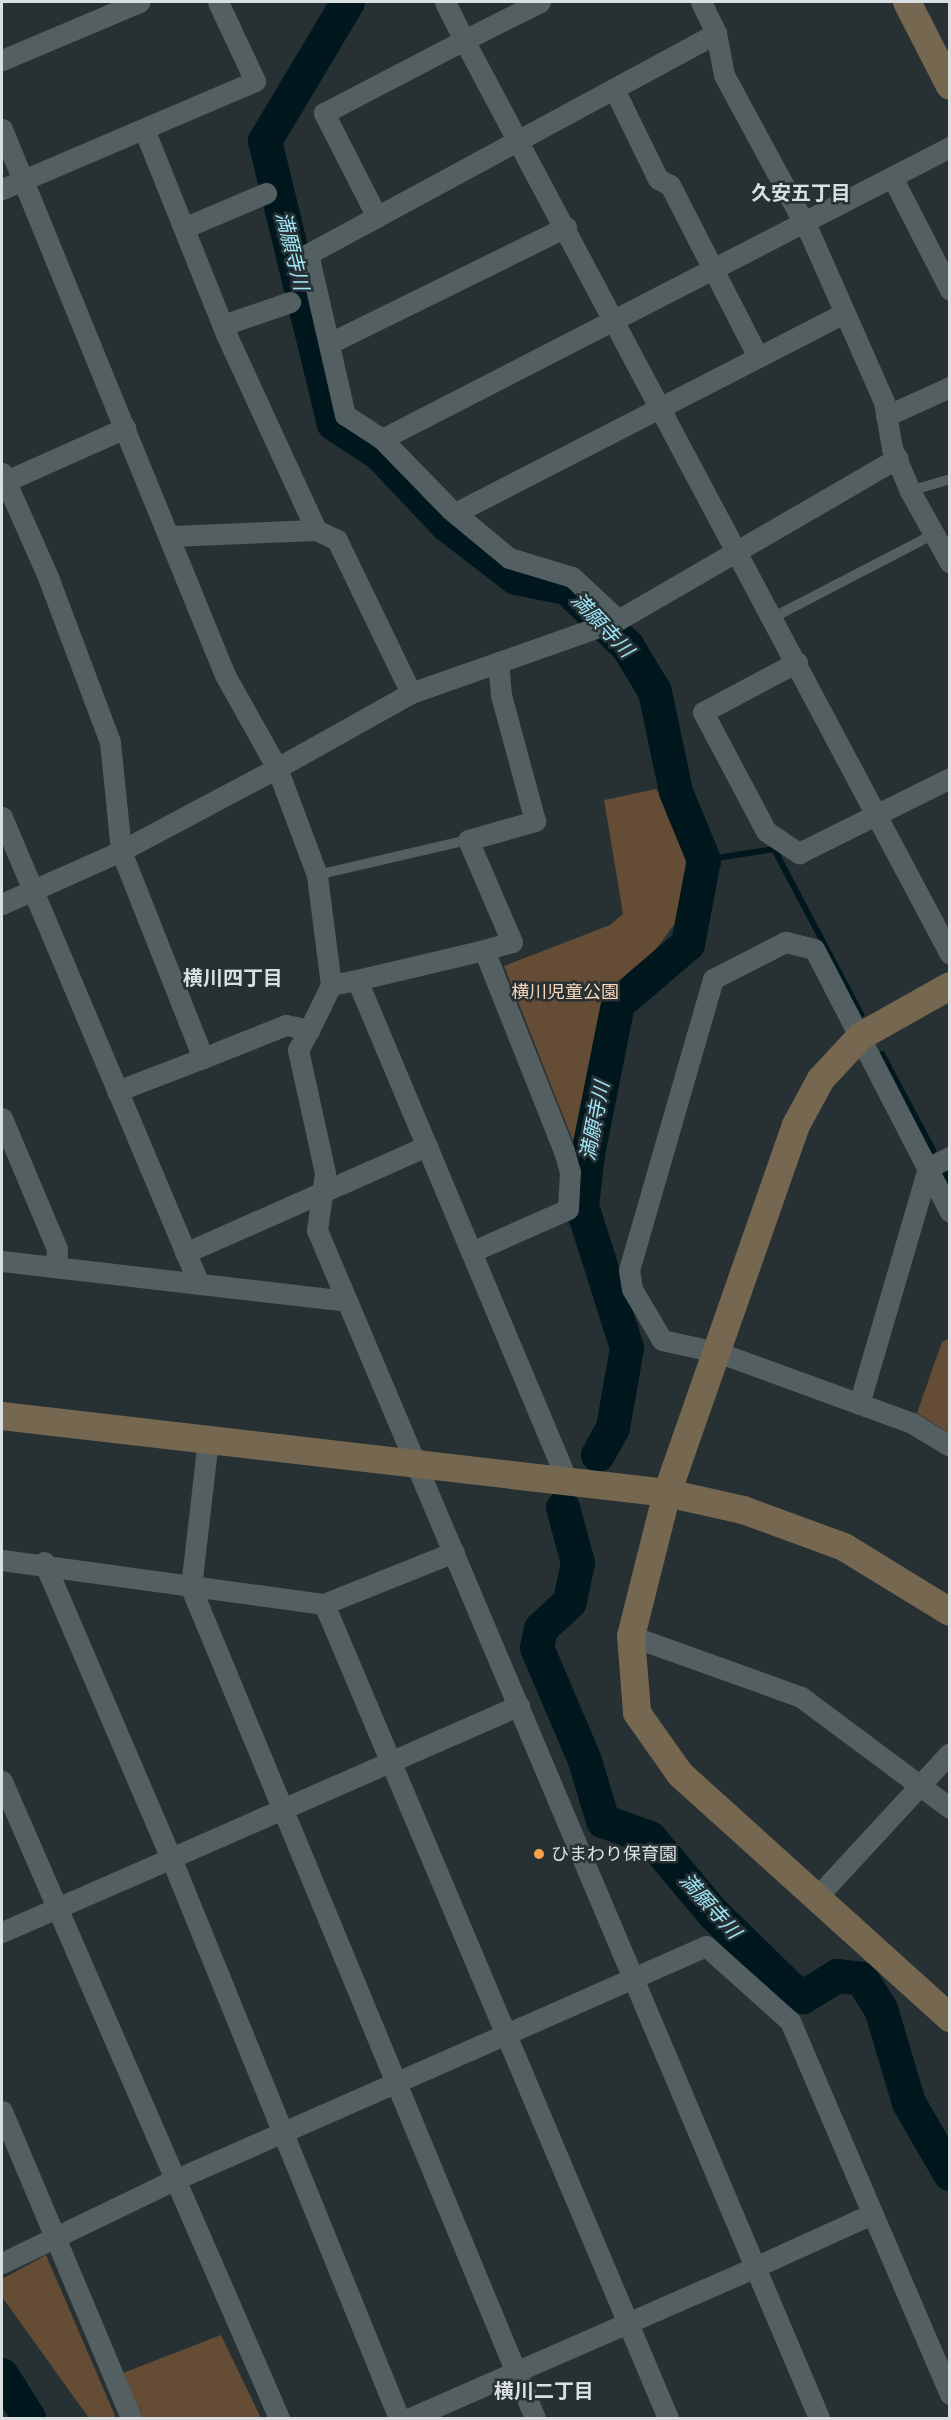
<!DOCTYPE html>
<meta charset="utf-8">
<style>
body{margin:0}
#map{position:relative;width:951px;height:2420px;overflow:hidden;background:#273133;font-family:Helvetica,"Noto Sans JP",sans-serif}
div>[style]{position:absolute}
.green>*{inset:0;background:#654c35}
.stream>*{height:6px;margin:-3px;padding:0 3px;transform-origin:3px;border-radius:3px;background:#00171e}
.river>*{height:34px;margin:-17px;padding:0 17px;transform-origin:17px;border-radius:17px;background:#00171e}
.lane>*{height:10px;margin:-5px;padding:0 5px;transform-origin:5px;border-radius:5px;background:#545f62}
.street>*{height:21px;margin:-10.5px;padding:0 10.5px;transform-origin:10.5px;border-radius:10.5px;background:#545f62}
.secondary>*{height:28px;margin:-14px;padding:0 14px;transform-origin:14px;border-radius:14px;background:#766751}
.dots>*{width:16px;height:16px;translate:-50% -50%;box-sizing:border-box;border:3px solid #273133;border-radius:50%}
span{translate:-50% -50%;white-space:nowrap;text-align:center;line-height:1.15;-webkit-text-stroke:5px #273133;paint-order:stroke}
.park-label{font-size:18px;color:#f9d6b7}
.poi-label{font-size:18px;color:#dae0e2}
.left{translate:0 -50%;text-align:left}
.neighbourhood-label{font-size:20px;color:#dae0e2;font-weight:700}
.water-label{font-size:20px;color:#9fe7f9;font-style:italic}
.frame{position:absolute;inset:0;border:3px solid #dae0e2;pointer-events:none}
</style>
<div id="map">
<div class="green">
<i style="clip-path:polygon(656px 789px,690px 843px,693px 884px,676px 922px,627px 989px,611px 999px,577px 1151px,504px 966px,610px 925px,623px 914px,604px 800px)"></i>
<i style="clip-path:polygon(949px 1338px,949px 1433px,917px 1413px,942px 1342px)"></i>
<i style="clip-path:polygon(46px 2255px,116px 2418px,89px 2418px,2px 2297px,2px 2279px)"></i>
<i style="clip-path:polygon(221px 2335px,261px 2418px,143px 2418px,123px 2373px)"></i>
</div>
<div class="stream">
<i style="left:704px;top:860px;width:71px;rotate:-8.9deg"></i>
<i style="left:774px;top:849px;width:187px;rotate:62.2deg"></i>
<i style="left:882px;top:1054px;width:109px;rotate:62deg"></i>
<i style="left:943px;top:1169px;width:15px;rotate:62deg"></i>
</div>
<div class="river">
<i style="left:348px;top:2px;width:162px;rotate:120.8deg"></i>
<i style="left:265px;top:141px;width:291px;rotate:76.3deg"></i>
<i style="left:334px;top:424px;width:55px;rotate:33.1deg"></i>
<i style="left:380px;top:454px;width:98px;rotate:46.7deg"></i>
<i style="left:447px;top:525px;width:87px;rotate:37.5deg"></i>
<i style="left:516px;top:578px;width:52px;rotate:11.1deg"></i>
<i style="left:567px;top:588px;width:85px;rotate:44deg"></i>
<i style="left:628px;top:647px;width:52px;rotate:59deg"></i>
<i style="left:655px;top:692px;width:102px;rotate:78.1deg"></i>
<i style="left:676px;top:792px;width:74px;rotate:67.6deg"></i>
<i style="left:704px;top:860px;width:86px;rotate:100.8deg"></i>
<i style="left:688px;top:944px;width:92px;rotate:139.4deg"></i>
<i style="left:618px;top:1004px;width:153px;rotate:101.3deg"></i>
<i style="left:588px;top:1154px;width:52px;rotate:96.6deg"></i>
<i style="left:582px;top:1206px;width:149px;rotate:72.4deg"></i>
<i style="left:627px;top:1348px;width:81px;rotate:99.9deg"></i>
<i style="left:613px;top:1428px;width:31px;rotate:119deg"></i>
<i style="left:563px;top:1508px;width:57px;rotate:74.7deg"></i>
<i style="left:578px;top:1563px;width:40px;rotate:102deg"></i>
<i style="left:570px;top:1602px;width:40px;rotate:137deg"></i>
<i style="left:541px;top:1629px;width:19px;rotate:102deg"></i>
<i style="left:537px;top:1648px;width:120px;rotate:66.9deg"></i>
<i style="left:584px;top:1758px;width:66px;rotate:73.2deg"></i>
<i style="left:603px;top:1821px;width:50px;rotate:19.9deg"></i>
<i style="left:650px;top:1838px;width:98px;rotate:50deg"></i>
<i style="left:713px;top:1913px;width:116px;rotate:44.3deg"></i>
<i style="left:796px;top:1994px;width:8px;rotate:23deg"></i>
<i style="left:803px;top:1997px;width:41px;rotate:-31deg"></i>
<i style="left:838px;top:1976px;width:24px;rotate:7deg"></i>
<i style="left:862px;top:1979px;width:36px;rotate:58deg"></i>
<i style="left:881px;top:2009px;width:98px;rotate:73.4deg"></i>
<i style="left:909px;top:2103px;width:82px;rotate:60deg"></i>
<i style="left:2px;top:2375px;width:51px;rotate:57.9deg"></i>
</div>
<div class="lane">
<i style="left:910px;top:491px;width:42px;rotate:-16.7deg"></i>
<i style="left:774px;top:617px;width:180px;rotate:-27.4deg"></i>
<i style="left:317px;top:875px;width:155px;rotate:-13.1deg"></i>
</div>
<div class="street">
<i style="left:540px;top:2px;width:85px;rotate:153.4deg"></i>
<i style="left:464px;top:40px;width:1035px;rotate:62deg"></i>
<i style="left:701px;top:2px;width:34px;rotate:64deg"></i>
<i style="left:716px;top:33px;width:43px;rotate:79.2deg"></i>
<i style="left:724px;top:75px;width:181px;rotate:61.6deg"></i>
<i style="left:810px;top:234px;width:184px;rotate:66.2deg"></i>
<i style="left:884px;top:402px;width:47px;rotate:80.1deg"></i>
<i style="left:892px;top:448px;width:47px;rotate:67.3deg"></i>
<i style="left:910px;top:491px;width:82px;rotate:60.9deg"></i>
<i style="left:2px;top:60px;width:149px;rotate:-22.9deg"></i>
<i style="left:614px;top:89px;width:100px;rotate:63.9deg"></i>
<i style="left:658px;top:179px;width:13px;rotate:27deg"></i>
<i style="left:670px;top:185px;width:193px;rotate:62.9deg"></i>
<i style="left:2px;top:129px;width:590px;rotate:67.78deg"></i>
<i style="left:225px;top:675px;width:107px;rotate:60.8deg"></i>
<i style="left:277px;top:768px;width:177px;rotate:152deg"></i>
<i style="left:121px;top:851px;width:130px;rotate:156deg"></i>
<i style="left:144px;top:129px;width:221px;rotate:68.2deg"></i>
<i style="left:226px;top:334px;width:216px;rotate:65.3deg"></i>
<i style="left:316px;top:530px;width:23px;rotate:25deg"></i>
<i style="left:337px;top:540px;width:170px;rotate:64.2deg"></i>
<i style="left:892px;top:177px;width:127px;rotate:62.8deg"></i>
<i style="left:2px;top:189px;width:275px;rotate:-23.1deg"></i>
<i style="left:255px;top:81px;width:87px;rotate:-115.1deg"></i>
<i style="left:377px;top:217px;width:117px;rotate:-117deg"></i>
<i style="left:324px;top:113px;width:158px;rotate:-27.5deg"></i>
<i style="left:464px;top:40px;width:42px;rotate:-116.6deg"></i>
<i style="left:186px;top:227px;width:87px;rotate:-23deg"></i>
<i style="left:223px;top:325px;width:71px;rotate:-18.9deg"></i>
<i style="left:330px;top:343px;width:263px;rotate:-26.2deg"></i>
<i style="left:886px;top:416px;width:70px;rotate:-24.4deg"></i>
<i style="left:382px;top:439px;width:639px;rotate:-27.21deg"></i>
<i style="left:2px;top:473px;width:114px;rotate:66.1deg"></i>
<i style="left:48px;top:577px;width:176px;rotate:69.4deg"></i>
<i style="left:110px;top:742px;width:110px;rotate:84.2deg"></i>
<i style="left:121px;top:851px;width:223px;rotate:68.4deg"></i>
<i style="left:203px;top:1058px;width:89px;rotate:-21.7deg"></i>
<i style="left:286px;top:1025px;width:24px;rotate:12deg"></i>
<i style="left:309px;top:1030px;width:23px;rotate:119deg"></i>
<i style="left:298px;top:1050px;width:126px;rotate:77.6deg"></i>
<i style="left:325px;top:1173px;width:58px;rotate:98deg"></i>
<i style="left:317px;top:1230px;width:1126px;rotate:67.1deg"></i>
<i style="left:755px;top:2267px;width:128px;rotate:-24.4deg"></i>
<i style="left:2px;top:483px;width:135px;rotate:-24.1deg"></i>
<i style="left:455px;top:513px;width:437px;rotate:-27.2deg"></i>
<i style="left:172px;top:536px;width:144px;rotate:-2.4deg"></i>
<i style="left:618px;top:620px;width:63px;rotate:-136.9deg"></i>
<i style="left:572px;top:577px;width:66px;rotate:-163.2deg"></i>
<i style="left:509px;top:558px;width:77px;rotate:-140.3deg"></i>
<i style="left:450px;top:509px;width:98px;rotate:-134.2deg"></i>
<i style="left:382px;top:439px;width:44px;rotate:-147deg"></i>
<i style="left:345px;top:415px;width:165px;rotate:-102.9deg"></i>
<i style="left:308px;top:254px;width:464px;rotate:-28.4deg"></i>
<i style="left:797px;top:662px;width:106px;rotate:152deg"></i>
<i style="left:703px;top:712px;width:135px;rotate:62.1deg"></i>
<i style="left:766px;top:831px;width:40px;rotate:34deg"></i>
<i style="left:799px;top:853px;width:169px;rotate:-26.4deg"></i>
<i style="left:2px;top:817px;width:507px;rotate:67.13deg"></i>
<i style="left:357px;top:980px;width:130px;rotate:-13.3deg"></i>
<i style="left:331px;top:985px;width:26px;rotate:-11deg"></i>
<i style="left:357px;top:980px;width:540px;rotate:67.23deg"></i>
<i style="left:309px;top:1030px;width:50px;rotate:-63.9deg"></i>
<i style="left:331px;top:985px;width:111px;rotate:-97.3deg"></i>
<i style="left:317px;top:875px;width:114px;rotate:-110.5deg"></i>
<i style="left:277px;top:768px;width:154px;rotate:-29.2deg"></i>
<i style="left:411px;top:693px;width:219px;rotate:-19.4deg"></i>
<i style="left:618px;top:620px;width:323px;rotate:-30.1deg"></i>
<i style="left:117px;top:1091px;width:92px;rotate:-21deg"></i>
<i style="left:2px;top:1118px;width:142px;rotate:67.2deg"></i>
<i style="left:57px;top:1249px;width:18px;rotate:93deg"></i>
<i style="left:950px;top:1212px;width:296px;rotate:-117.3deg"></i>
<i style="left:814px;top:949px;width:30px;rotate:-166deg"></i>
<i style="left:785px;top:942px;width:81px;rotate:152.8deg"></i>
<i style="left:713px;top:979px;width:303px;rotate:106.1deg"></i>
<i style="left:629px;top:1270px;width:19px;rotate:81deg"></i>
<i style="left:632px;top:1289px;width:59px;rotate:59.5deg"></i>
<i style="left:662px;top:1340px;width:59px;rotate:12.6deg"></i>
<i style="left:720px;top:1353px;width:204px;rotate:20deg"></i>
<i style="left:912px;top:1423px;width:44px;rotate:31.2deg"></i>
<i style="left:471px;top:1252px;width:106px;rotate:-23.9deg"></i>
<i style="left:568px;top:1209px;width:37px;rotate:-87deg"></i>
<i style="left:570px;top:1172px;width:22px;rotate:-106deg"></i>
<i style="left:564px;top:1151px;width:216px;rotate:-111.7deg"></i>
<i style="left:484px;top:950px;width:29px;rotate:-16deg"></i>
<i style="left:512px;top:942px;width:111px;rotate:-113.3deg"></i>
<i style="left:468px;top:840px;width:70px;rotate:-15.8deg"></i>
<i style="left:535px;top:821px;width:131px;rotate:-105.1deg"></i>
<i style="left:501px;top:695px;width:33px;rotate:-95deg"></i>
<i style="left:185px;top:1253px;width:265px;rotate:-23.9deg"></i>
<i style="left:2px;top:1261px;width:347px;rotate:6.6deg"></i>
<i style="left:859px;top:1404px;width:246px;rotate:-73.7deg"></i>
<i style="left:928px;top:1168px;width:25px;rotate:-27deg"></i>
<i style="left:208px;top:1440px;width:149px;rotate:96.6deg"></i>
<i style="left:191px;top:1588px;width:898px;rotate:67.49deg"></i>
<i style="left:2px;top:1560px;width:325px;rotate:7.8deg"></i>
<i style="left:324px;top:1604px;width:884px;rotate:67.09deg"></i>
<i style="left:44px;top:1562px;width:322px;rotate:66.8deg"></i>
<i style="left:171px;top:1858px;width:380px;rotate:-23.7deg"></i>
<i style="left:324px;top:1604px;width:140px;rotate:-21.8deg"></i>
<i style="left:631px;top:1636px;width:181px;rotate:19.7deg"></i>
<i style="left:801px;top:1697px;width:186px;rotate:36.7deg"></i>
<i style="left:2px;top:1781px;width:695px;rotate:66.5deg"></i>
<i style="left:816px;top:1898px;width:197px;rotate:-47.3deg"></i>
<i style="left:2px;top:1932px;width:184px;rotate:-23.6deg"></i>
<i style="left:171px;top:1858px;width:605px;rotate:67.85deg"></i>
<i style="left:2px;top:2111px;width:333px;rotate:67.2deg"></i>
<i style="left:2px;top:2263px;width:189px;rotate:-25.8deg"></i>
<i style="left:172px;top:2181px;width:583px;rotate:-23.75deg"></i>
<i style="left:706px;top:1946px;width:113px;rotate:41.8deg"></i>
<i style="left:790px;top:2021px;width:406px;rotate:66.8deg"></i>
<i style="left:410px;top:2418px;width:377px;rotate:-23.6deg"></i>
<i style="left:755px;top:2267px;width:164px;rotate:67deg"></i>
</div>
<div class="secondary">
<i style="left:907px;top:2px;width:94px;rotate:62.9deg"></i>
<i style="left:950px;top:986px;width:102px;rotate:150.7deg"></i>
<i style="left:861px;top:1036px;width:59px;rotate:132.9deg"></i>
<i style="left:821px;top:1079px;width:52px;rotate:118.5deg"></i>
<i style="left:796px;top:1125px;width:390px;rotate:109.3deg"></i>
<i style="left:667px;top:1493px;width:147px;rotate:104.1deg"></i>
<i style="left:631px;top:1636px;width:77px;rotate:85.5deg"></i>
<i style="left:637px;top:1713px;width:75px;rotate:54.8deg"></i>
<i style="left:680px;top:1774px;width:364px;rotate:42.1deg"></i>
<i style="left:2px;top:1416px;width:669px;rotate:6.6deg"></i>
<i style="left:667px;top:1493px;width:78px;rotate:12.6deg"></i>
<i style="left:743px;top:1510px;width:108px;rotate:20.1deg"></i>
<i style="left:844px;top:1547px;width:124px;rotate:31.5deg"></i>
</div>
<div class="dots">
<i style="left:539px;top:1854px;background:#f7a148"></i>
</div>
<div class="park-label">
<span style="left:565px;top:992px">横川児童公園</span>
</div>
<div class="poi-label">
<span class="left" style="left:551px;top:1854px">ひまわり保育園</span>
</div>
<div class="neighbourhood-label">
<span style="left:801px;top:193px">久安五丁目</span>
<span style="left:233px;top:978px">横川四丁目</span>
<span style="left:544px;top:2391px">横川二丁目</span>
</div>
<div class="water-label">
<span style="left:292px;top:251px;rotate:76deg">満願寺川</span>
<span style="left:602px;top:625px;rotate:47deg">満願寺川</span>
<span style="left:595px;top:1121px;rotate:-79deg">満願寺川</span>
<span style="left:710px;top:1906px;rotate:48deg">満願寺川</span>
</div>
<div class="frame"></div>
</div>
